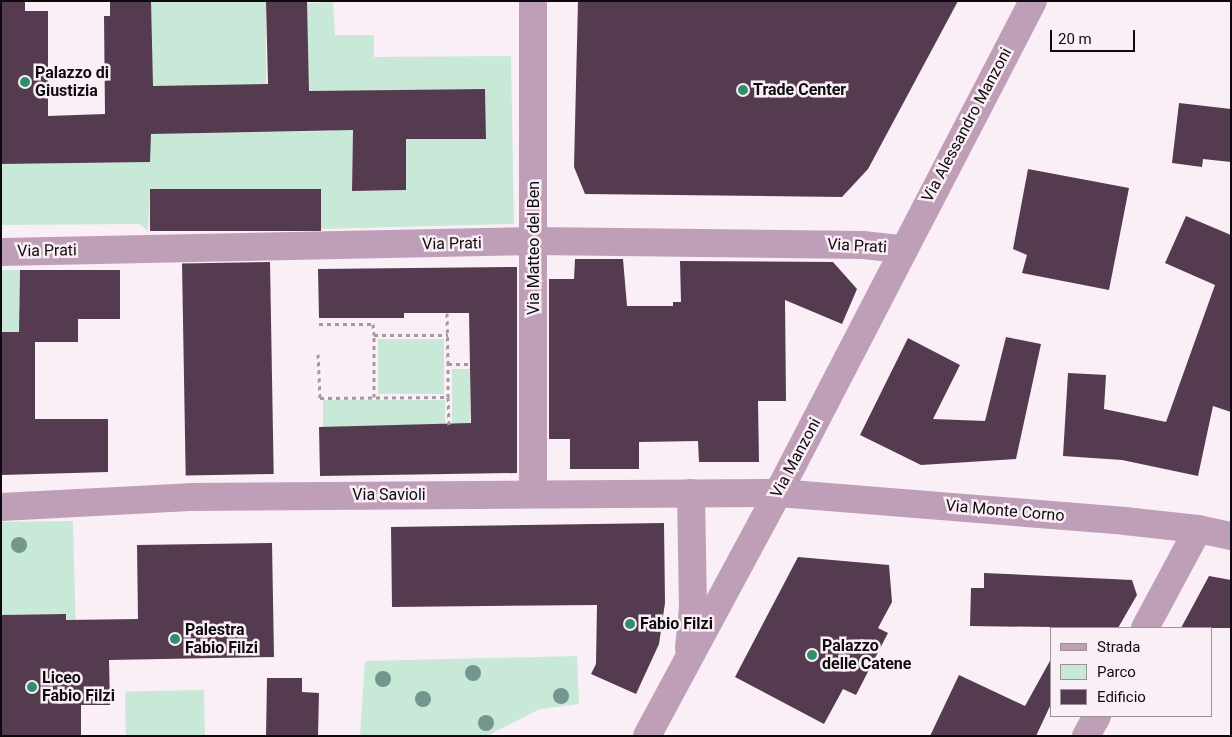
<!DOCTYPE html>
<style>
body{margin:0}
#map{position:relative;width:1232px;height:737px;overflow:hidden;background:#faeef7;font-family:Roboto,sans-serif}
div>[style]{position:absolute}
.green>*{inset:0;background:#c8e9d8;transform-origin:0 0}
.building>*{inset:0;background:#553b4f;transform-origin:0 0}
.path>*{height:3px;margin-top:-1.5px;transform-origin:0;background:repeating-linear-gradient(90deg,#a29aa0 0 4px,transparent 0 8px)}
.minor>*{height:28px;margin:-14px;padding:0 14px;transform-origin:14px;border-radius:14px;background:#bf9fb7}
.trees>*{width:16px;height:16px;margin:-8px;border-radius:50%;background:#74968d}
.dots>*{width:14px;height:14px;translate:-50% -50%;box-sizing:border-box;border:2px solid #faeef7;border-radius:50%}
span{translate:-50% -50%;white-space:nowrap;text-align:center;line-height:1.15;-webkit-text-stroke:5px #faeef7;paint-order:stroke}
.poi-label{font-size:16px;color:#0e0b0d;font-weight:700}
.left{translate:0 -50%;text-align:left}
.street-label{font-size:16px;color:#0e0b0d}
.frame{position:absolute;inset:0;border:2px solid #0e0b0d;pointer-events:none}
.legend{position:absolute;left:1050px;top:627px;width:162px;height:90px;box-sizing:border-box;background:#faeef7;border:1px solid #9c9399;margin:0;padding:6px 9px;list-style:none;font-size:15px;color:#0e0b0d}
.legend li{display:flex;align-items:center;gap:10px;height:25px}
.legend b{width:25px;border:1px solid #9c9399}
.scale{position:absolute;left:1050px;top:30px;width:85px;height:22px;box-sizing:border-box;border:2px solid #0e0b0d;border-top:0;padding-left:6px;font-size:15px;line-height:18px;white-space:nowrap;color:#0e0b0d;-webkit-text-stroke:4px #faeef7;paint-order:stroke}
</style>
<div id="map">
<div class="green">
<i style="left:151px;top:1px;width:115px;height:85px"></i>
<i style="clip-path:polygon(evenodd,333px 2px,335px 35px,374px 35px,374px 57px,511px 56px,514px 224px,321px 229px,321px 189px,150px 189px,148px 231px,139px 224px,1px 225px,1px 164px,149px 162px,151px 134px,334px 131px,334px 91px,309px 91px,307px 3px,333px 2px,485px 89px,486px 139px,406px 139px,405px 190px,352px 191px,354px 91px,485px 89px)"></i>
<i style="clip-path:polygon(1px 270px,20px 270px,19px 311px,47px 332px,1px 332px)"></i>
<i style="left:378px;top:339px;width:66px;height:55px"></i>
<i style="left:452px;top:369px;width:18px;height:57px"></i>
<i style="left:323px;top:400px;width:122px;height:27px"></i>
<i style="clip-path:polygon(73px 521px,77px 674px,67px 664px,66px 614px,1px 615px,1px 522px)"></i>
<i style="clip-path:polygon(577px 656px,579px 704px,540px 709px,487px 736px,360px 736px,365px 661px)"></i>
<i style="left:204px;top:690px;width:46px;height:79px;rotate:89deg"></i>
</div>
<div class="building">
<i style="clip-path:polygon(1px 1px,25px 1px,25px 11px,48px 11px,48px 116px,105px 114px,104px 16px,110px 16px,110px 1px,151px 1px,153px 86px,268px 84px,266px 1px,307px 1px,309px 91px,485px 89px,486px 139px,406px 139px,406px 190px,352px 191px,353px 130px,151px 134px,150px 162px,1px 164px)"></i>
<i style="clip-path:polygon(578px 1px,958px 1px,868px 169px,842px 197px,585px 194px,574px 167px)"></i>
<i style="clip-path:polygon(1179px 103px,1231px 109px,1231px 162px,1203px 159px,1202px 167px,1172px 163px)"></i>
<i style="clip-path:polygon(1028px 169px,1129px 188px,1109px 290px,1022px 273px,1027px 255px,1013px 249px)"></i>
<i style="left:150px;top:189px;width:171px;height:42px"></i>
<i style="clip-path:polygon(1186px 216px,1231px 235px,1231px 412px,1213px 406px,1198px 476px,1122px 460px,1063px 456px,1068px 373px,1106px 375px,1104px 409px,1166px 422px,1215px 285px,1165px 263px)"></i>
<i style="clip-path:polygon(575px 259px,623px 259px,627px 306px,673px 306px,673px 302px,681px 302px,680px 261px,833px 262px,857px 289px,842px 324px,785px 300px,786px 401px,758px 401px,759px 462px,699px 462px,698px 441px,639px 442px,639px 469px,570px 469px,570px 439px,549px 439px,549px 279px,574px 279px)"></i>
<i style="left:270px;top:262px;width:212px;height:88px;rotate:89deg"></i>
<i style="clip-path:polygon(517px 267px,517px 473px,320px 476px,319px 427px,471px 423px,469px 313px,404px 313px,404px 318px,319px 318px,318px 269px)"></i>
<i style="clip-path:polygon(20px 270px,120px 270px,120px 319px,78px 319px,78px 342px,35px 342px,35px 419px,108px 419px,108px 472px,1px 475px,1px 332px,19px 332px)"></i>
<i style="clip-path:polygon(1006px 337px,1041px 344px,1016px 459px,921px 465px,860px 435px,908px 338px,960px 365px,933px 419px,985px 421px)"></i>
<i style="clip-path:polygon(664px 523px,665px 603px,659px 644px,636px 694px,591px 674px,596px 664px,597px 605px,392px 607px,391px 527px)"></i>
<i style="clip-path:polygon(272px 543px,274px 657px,109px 660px,110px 705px,81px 705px,81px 736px,1px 736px,1px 615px,66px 614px,66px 620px,138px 619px,137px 545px)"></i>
<i style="clip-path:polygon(798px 557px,889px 565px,892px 602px,878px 628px,888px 633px,856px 695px,843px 689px,824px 724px,735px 677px)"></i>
<i style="clip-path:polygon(984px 573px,1132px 580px,1137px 595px,1118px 628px,970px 626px,971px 588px,984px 588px)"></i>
<i style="clip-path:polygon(1209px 576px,1231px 580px,1231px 628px,1181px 628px)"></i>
<i style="clip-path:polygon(1051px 659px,1051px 704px,1036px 736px,930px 736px,959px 675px,1025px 706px)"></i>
<i style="clip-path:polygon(267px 678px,302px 678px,302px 692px,319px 693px,318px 736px,266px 736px)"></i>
</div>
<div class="path">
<i style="left:447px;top:313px;width:51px;rotate:88.9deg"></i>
<i style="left:319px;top:324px;width:54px"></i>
<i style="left:373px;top:324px;width:11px;rotate:85deg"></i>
<i style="left:318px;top:354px;width:44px;rotate:87.4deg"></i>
<i style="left:320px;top:398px;width:128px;rotate:-0.4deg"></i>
<i style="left:448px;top:397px;width:33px;rotate:-90deg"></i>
<i style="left:448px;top:364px;width:22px"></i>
<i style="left:374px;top:397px;width:62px;rotate:-90deg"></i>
<i style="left:374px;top:335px;width:74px"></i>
<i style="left:448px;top:397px;width:29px;rotate:88deg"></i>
</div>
<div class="minor">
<i style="left:533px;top:1px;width:493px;rotate:90deg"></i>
<i style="left:1px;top:252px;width:534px;rotate:-1.18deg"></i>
<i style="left:535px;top:241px;width:328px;rotate:0.7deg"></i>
<i style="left:863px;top:245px;width:39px;rotate:6deg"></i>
<i style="left:1px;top:507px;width:189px;rotate:-3deg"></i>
<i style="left:190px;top:497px;width:588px;rotate:-0.39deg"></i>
<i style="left:778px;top:493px;width:348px;rotate:4.6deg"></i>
<i style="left:1125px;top:521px;width:73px;rotate:6.3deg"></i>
<i style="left:1198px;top:529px;width:34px;rotate:12deg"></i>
<i style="left:1145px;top:628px;width:112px;rotate:-61.8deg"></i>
<i style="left:689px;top:648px;width:40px;rotate:-84.3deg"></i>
<i style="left:693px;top:608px;width:115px;rotate:-91deg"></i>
<i style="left:647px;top:736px;width:276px;rotate:-61.7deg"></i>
<i style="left:778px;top:493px;width:554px;rotate:-62.6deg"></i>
<i style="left:1086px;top:736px;width:23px;rotate:-61deg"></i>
</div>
<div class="trees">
<i style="left:19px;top:545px"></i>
<i style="left:473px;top:673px"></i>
<i style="left:383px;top:679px"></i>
<i style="left:561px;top:696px"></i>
<i style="left:423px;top:699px"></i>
<i style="left:486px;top:723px"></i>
</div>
<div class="dots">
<i style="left:25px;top:82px;background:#2d906a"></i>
<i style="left:743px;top:90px;background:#2d906a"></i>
<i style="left:630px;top:624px;background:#2d906a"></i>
<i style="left:175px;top:639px;background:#2d906a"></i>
<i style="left:812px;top:655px;background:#2d906a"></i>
<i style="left:32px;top:687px;background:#2d906a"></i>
</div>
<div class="poi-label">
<span class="left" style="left:35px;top:82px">Palazzo di<br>Giustizia</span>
<span class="left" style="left:753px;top:90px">Trade Center</span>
<span class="left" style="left:640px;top:624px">Fabio Filzi</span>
<span class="left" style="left:185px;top:639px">Palestra<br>Fabio Filzi</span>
<span class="left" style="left:822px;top:655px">Palazzo<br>delle Catene</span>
<span class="left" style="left:42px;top:687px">Liceo<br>Fabio Filzi</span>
</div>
<div class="street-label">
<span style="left:967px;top:125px;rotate:-62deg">Via Alessandro Manzoni</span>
<span style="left:452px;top:244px;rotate:-1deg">Via Prati</span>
<span style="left:857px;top:246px;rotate:3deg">Via Prati</span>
<span style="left:534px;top:248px;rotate:-90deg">Via Matteo del Ben</span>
<span style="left:47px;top:251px;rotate:-1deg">Via Prati</span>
<span style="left:796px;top:458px;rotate:-62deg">Via Manzoni</span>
<span style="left:389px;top:495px">Via Savioli</span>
<span style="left:1005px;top:511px;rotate:5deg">Via Monte Corno</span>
</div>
<div class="frame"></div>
<ul class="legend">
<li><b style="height:6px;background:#bf9fb7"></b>Strada</li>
<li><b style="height:14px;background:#c8e9d8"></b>Parco</li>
<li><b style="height:14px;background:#553b4f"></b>Edificio</li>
</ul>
<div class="scale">20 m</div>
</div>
